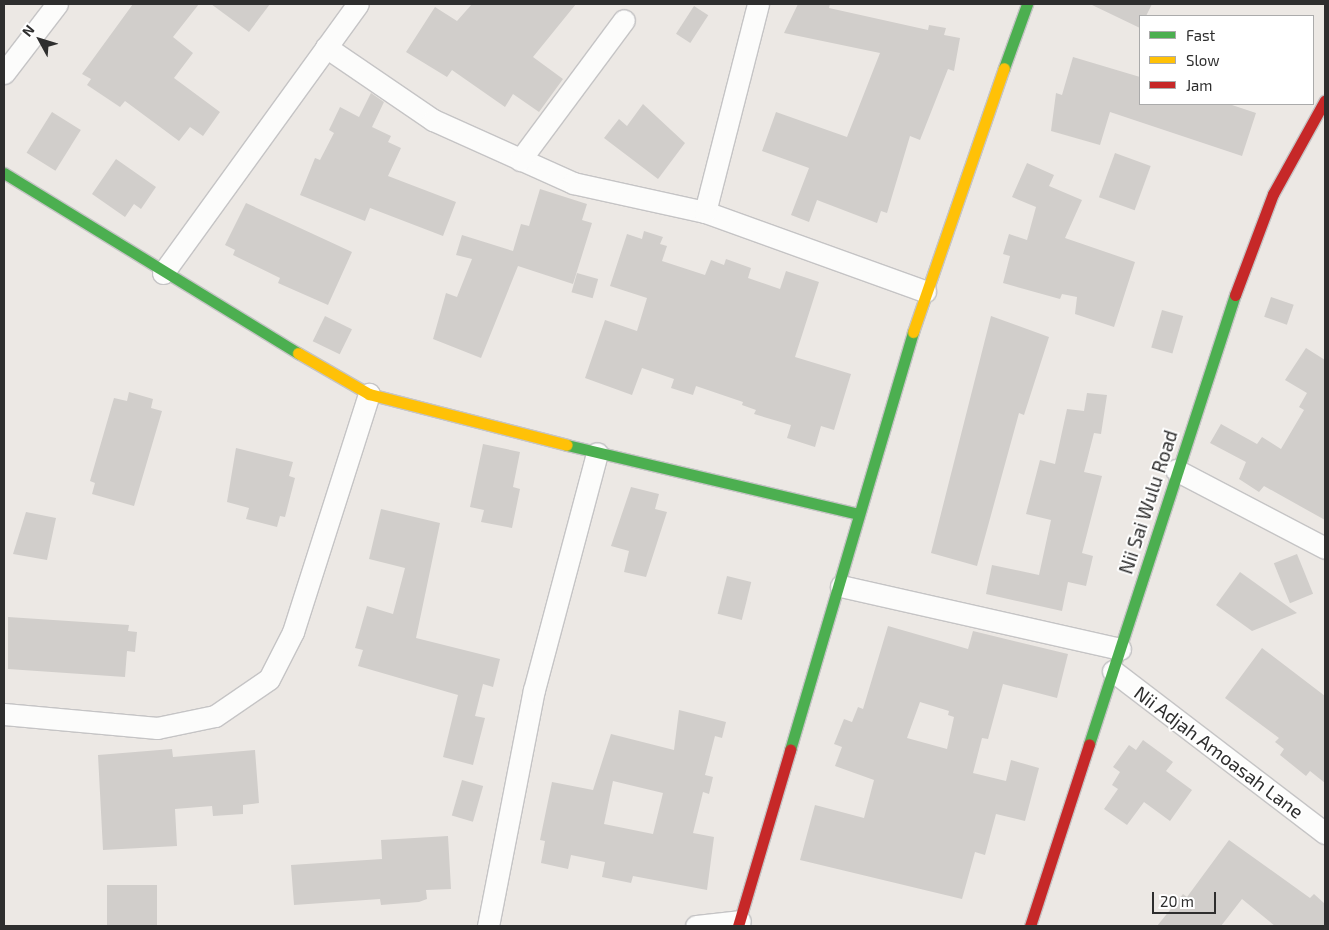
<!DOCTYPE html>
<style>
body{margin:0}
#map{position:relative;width:1329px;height:930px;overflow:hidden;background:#ece8e4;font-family:"Exo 2",sans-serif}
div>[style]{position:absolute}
.building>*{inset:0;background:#d1cecb;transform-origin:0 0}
.roads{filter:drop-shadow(1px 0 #c5c4c5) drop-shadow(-1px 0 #c5c4c5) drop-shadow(0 1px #c5c4c5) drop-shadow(0 -1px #c5c4c5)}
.street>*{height:21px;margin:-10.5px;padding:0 10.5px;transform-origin:10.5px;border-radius:10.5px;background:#fcfcfb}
.fast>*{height:11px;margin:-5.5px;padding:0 5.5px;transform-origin:5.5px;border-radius:5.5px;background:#4caf50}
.slow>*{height:11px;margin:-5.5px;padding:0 5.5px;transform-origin:5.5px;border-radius:5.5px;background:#ffc107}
.jam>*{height:11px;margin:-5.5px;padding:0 5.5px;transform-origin:5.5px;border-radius:5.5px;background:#c62828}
span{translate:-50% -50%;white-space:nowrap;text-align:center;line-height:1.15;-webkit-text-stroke:4px #fff;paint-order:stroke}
.street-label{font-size:19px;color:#2e2e2e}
.frame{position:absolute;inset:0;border:5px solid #2e2e2e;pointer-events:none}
.legend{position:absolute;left:1139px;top:15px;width:175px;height:90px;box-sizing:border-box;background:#fff;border:1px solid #ababab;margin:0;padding:6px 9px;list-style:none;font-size:15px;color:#2e2e2e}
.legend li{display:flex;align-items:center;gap:10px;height:25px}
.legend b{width:25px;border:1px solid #ababab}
.north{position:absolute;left:15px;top:15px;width:50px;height:50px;-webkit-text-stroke:4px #fff;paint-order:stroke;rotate:309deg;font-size:14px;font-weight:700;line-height:20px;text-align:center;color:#2e2e2e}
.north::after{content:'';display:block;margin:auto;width:18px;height:22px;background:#2e2e2e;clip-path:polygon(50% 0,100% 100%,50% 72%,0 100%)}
.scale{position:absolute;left:1152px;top:892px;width:64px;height:22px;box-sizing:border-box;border:2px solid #2e2e2e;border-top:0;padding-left:6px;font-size:15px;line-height:18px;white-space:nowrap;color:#2e2e2e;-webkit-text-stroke:4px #fff;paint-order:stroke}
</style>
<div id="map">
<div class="building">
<i style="clip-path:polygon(133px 4px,199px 4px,173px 37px,193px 53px,174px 78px,220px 112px,203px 136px,190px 127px,179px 141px,125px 101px,120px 107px,87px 85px,91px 79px,82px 74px)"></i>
<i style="clip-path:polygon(211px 4px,270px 4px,249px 32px)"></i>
<i style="clip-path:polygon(472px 4px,576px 4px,533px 57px,563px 79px,539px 112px,513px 94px,505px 107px,452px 70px,447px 77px,406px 52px,435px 7px,457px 21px)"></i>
<i style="clip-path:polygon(798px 4px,830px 4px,829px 8px,928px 30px,929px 25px,946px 28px,944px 35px,960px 38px,954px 71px,948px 69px,920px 140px,910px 136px,887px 213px,881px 211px,877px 223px,817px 200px,809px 222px,791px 215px,809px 168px,762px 151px,776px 112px,847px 137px,880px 53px,784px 33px)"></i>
<i style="clip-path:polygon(1090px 4px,1152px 4px,1146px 16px,1140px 16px,1140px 28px)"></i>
<i style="left:694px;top:6px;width:17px;height:33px;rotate:33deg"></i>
<i style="clip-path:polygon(1073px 57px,1140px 77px,1140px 104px,1229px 104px,1256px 113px,1242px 156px,1110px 112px,1100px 145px,1051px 131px,1056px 93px,1062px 95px)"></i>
<i style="clip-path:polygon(371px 93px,384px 102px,372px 127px,391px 136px,388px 142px,401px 148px,388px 176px,456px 202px,443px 236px,370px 208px,365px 221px,300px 195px,315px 158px,320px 160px,334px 133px,329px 130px,340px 107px,359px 117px)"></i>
<i style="clip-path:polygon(643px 104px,685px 143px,658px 179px,604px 138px,619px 119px,627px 126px)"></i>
<i style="left:52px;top:112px;width:34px;height:48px;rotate:32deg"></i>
<i style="left:1115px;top:153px;width:38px;height:47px;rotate:20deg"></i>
<i style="clip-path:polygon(116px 159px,156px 187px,141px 209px,134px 204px,125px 217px,92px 194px)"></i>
<i style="clip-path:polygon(1027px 163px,1054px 175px,1049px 186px,1082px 200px,1065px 238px,1135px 262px,1114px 327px,1075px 314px,1077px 297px,1062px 294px,1060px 299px,1003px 283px,1010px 256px,1003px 254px,1009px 234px,1027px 240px,1036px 207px,1012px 197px)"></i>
<i style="clip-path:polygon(540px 189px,587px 204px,582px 220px,592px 223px,573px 284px,518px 266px,481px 358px,433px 339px,446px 293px,457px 297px,472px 259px,456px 255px,462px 235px,513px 251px,521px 224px,529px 226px)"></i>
<i style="clip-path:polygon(246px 203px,352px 252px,328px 305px,278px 283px,280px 278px,233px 255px,235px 250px,225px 245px)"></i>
<i style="clip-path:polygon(644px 231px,663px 237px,660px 244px,667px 246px,662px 261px,705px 275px,711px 260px,724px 265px,726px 259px,751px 268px,748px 278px,780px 289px,786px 271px,819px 282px,795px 357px,851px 374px,834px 430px,821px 426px,815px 447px,787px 438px,791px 425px,754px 414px,756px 410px,742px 405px,743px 402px,696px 386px,693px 395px,671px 388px,674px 379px,642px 368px,632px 395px,585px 378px,605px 320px,637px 331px,647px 298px,610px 286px,627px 234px,642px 239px)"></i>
<i style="left:577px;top:273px;width:22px;height:20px;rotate:16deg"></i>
<i style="left:1271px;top:297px;width:24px;height:21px;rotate:19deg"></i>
<i style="left:1162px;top:310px;width:22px;height:39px;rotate:16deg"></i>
<i style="left:325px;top:316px;width:30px;height:28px;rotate:26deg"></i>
<i style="clip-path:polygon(991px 316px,1049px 337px,1024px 415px,1019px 413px,977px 566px,931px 553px)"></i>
<i style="clip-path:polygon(1306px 348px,1325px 360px,1325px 520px,1264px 486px,1259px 492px,1239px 479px,1246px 462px,1210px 443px,1221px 424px,1257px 444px,1262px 437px,1281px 449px,1304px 410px,1299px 407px,1307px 393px,1285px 380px)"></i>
<i style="clip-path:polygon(129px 392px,153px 399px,151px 408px,162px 411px,134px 506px,92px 494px,95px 483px,90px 481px,114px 398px,127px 401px)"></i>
<i style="clip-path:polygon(1087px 393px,1107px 395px,1101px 434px,1094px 433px,1084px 472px,1102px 476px,1082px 553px,1093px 556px,1086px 586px,1068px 582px,1062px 611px,986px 594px,992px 565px,1039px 575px,1051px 520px,1026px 514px,1040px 460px,1055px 464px,1067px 409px,1084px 411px)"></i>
<i style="clip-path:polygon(483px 444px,520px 452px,513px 487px,520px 489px,512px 528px,481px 522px,484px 510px,470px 507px)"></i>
<i style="clip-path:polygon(236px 448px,293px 462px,289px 476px,295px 478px,285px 517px,280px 516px,277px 527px,246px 519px,249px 508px,227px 502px)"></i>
<i style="clip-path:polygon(631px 487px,659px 494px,655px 509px,667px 512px,646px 577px,624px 572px,629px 551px,611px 546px)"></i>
<i style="clip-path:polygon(381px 509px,440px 523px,416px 638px,500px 659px,493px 687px,483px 684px,475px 716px,485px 718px,473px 765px,443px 757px,458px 695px,358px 666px,363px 650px,355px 648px,367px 606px,393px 614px,405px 568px,369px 559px)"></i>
<i style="clip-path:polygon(26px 512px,56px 518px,47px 560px,13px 554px)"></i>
<i style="left:1297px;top:554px;width:43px;height:25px;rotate:68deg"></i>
<i style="clip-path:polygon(1240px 572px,1297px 613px,1252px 631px,1216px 605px)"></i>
<i style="left:727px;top:576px;width:25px;height:39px;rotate:14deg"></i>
<i style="clip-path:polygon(8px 617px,129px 625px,128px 631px,137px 632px,135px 652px,127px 651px,125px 677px,8px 669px)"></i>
<i style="clip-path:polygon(evenodd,888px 626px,968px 649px,973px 631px,1068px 654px,1057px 698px,1003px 684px,988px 739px,982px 738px,973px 773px,1006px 781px,1011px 760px,1039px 768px,1025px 821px,996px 814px,985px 855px,975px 852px,962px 899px,800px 860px,815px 805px,864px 818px,874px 780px,835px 766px,842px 747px,834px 744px,844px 719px,852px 722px,858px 707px,863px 709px,888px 626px,920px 702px,949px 711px,948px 715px,954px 717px,947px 749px,907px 738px,920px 702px)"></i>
<i style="clip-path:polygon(1262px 648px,1325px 696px,1325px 783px,1310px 771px,1306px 776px,1280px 755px,1284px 749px,1275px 742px,1279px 738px,1225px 698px)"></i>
<i style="clip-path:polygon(evenodd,679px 710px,726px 722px,722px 738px,715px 736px,705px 775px,713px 777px,709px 794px,703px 792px,693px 833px,714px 837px,707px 890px,633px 876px,631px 883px,602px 877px,605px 862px,571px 855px,568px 869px,541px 863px,545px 841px,540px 840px,552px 782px,593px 790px,611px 734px,674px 750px,679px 710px,613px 781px,663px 793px,653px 834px,604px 824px,613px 781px)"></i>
<i style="clip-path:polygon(1143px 740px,1173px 762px,1166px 771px,1192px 790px,1170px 821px,1144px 802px,1127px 825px,1104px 809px,1118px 789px,1112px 785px,1120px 772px,1113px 767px,1129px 745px,1136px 750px)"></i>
<i style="clip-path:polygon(172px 749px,173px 757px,255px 750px,259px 803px,243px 805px,243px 814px,213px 816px,212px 806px,175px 809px,177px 846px,103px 850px,98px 755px)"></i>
<i style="left:462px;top:780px;width:22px;height:37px;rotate:16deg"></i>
<i style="clip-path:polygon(448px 836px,451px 889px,426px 890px,427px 899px,419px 902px,381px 905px,380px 899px,294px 905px,291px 865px,382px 859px,381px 840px)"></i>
<i style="clip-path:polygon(1229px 840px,1310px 898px,1314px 894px,1325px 904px,1325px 926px,1275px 926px,1242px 899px,1221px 926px,1157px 926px,1183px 894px,1187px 897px)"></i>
<i style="left:157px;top:885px;width:41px;height:50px;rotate:90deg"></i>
</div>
<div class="roads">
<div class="street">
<i style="left:326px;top:47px;width:130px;rotate:34.3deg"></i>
<i style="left:433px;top:120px;width:154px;rotate:24.2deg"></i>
<i style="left:573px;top:183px;width:135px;rotate:12.4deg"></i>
<i style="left:705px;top:212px;width:234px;rotate:19.8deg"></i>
<i style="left:4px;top:73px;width:87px;rotate:-52.5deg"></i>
<i style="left:520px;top:160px;width:174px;rotate:-53.4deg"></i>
<i style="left:705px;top:212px;width:215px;rotate:-75.7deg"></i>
<i style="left:163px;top:273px;width:332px;rotate:-54.1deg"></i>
<i style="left:1176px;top:470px;width:168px;rotate:27.6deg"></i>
<i style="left:841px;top:586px;width:286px;rotate:12.7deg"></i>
<i style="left:1113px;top:671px;width:267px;rotate:37.4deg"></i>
<i style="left:4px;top:714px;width:154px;rotate:5.2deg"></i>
<i style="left:157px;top:728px;width:59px;rotate:-11.7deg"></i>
<i style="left:215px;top:716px;width:65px;rotate:-34.4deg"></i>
<i style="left:269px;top:679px;width:53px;rotate:-62.9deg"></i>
<i style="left:293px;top:632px;width:250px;rotate:-72.3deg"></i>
<i style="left:488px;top:926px;width:240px;rotate:-79deg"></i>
<i style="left:534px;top:690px;width:245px;rotate:-75.1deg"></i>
<i style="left:696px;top:926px;width:44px;rotate:-6.5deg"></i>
</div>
<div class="fast">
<i style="left:1004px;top:68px;width:68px;rotate:-70.2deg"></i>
<i style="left:4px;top:173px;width:345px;rotate:31.5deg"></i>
<i style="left:567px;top:445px;width:299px;rotate:13.3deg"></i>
<i style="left:1089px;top:744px;width:472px;rotate:-72deg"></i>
<i style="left:790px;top:750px;width:436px;rotate:-73.6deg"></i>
</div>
<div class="slow">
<i style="left:913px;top:332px;width:279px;rotate:-71deg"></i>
<i style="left:298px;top:353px;width:82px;rotate:30deg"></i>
<i style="left:369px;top:394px;width:204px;rotate:14.4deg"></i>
</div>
<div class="jam">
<i style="left:1235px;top:295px;width:108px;rotate:-69.4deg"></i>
<i style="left:1273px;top:194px;width:107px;rotate:-61deg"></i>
<i style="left:738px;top:926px;width:184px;rotate:-73.5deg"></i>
<i style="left:1030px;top:926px;width:191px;rotate:-72deg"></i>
</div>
</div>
<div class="street-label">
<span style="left:1148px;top:502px;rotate:-72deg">Nii Sai Wulu Road</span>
<span style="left:1219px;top:752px;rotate:37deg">Nii Adjah Amoasah Lane</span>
</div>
<div class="frame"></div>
<ul class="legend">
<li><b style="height:6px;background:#4caf50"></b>Fast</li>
<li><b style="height:6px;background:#ffc107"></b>Slow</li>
<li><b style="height:6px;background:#c62828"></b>Jam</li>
</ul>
<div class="north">N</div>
<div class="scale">20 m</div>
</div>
